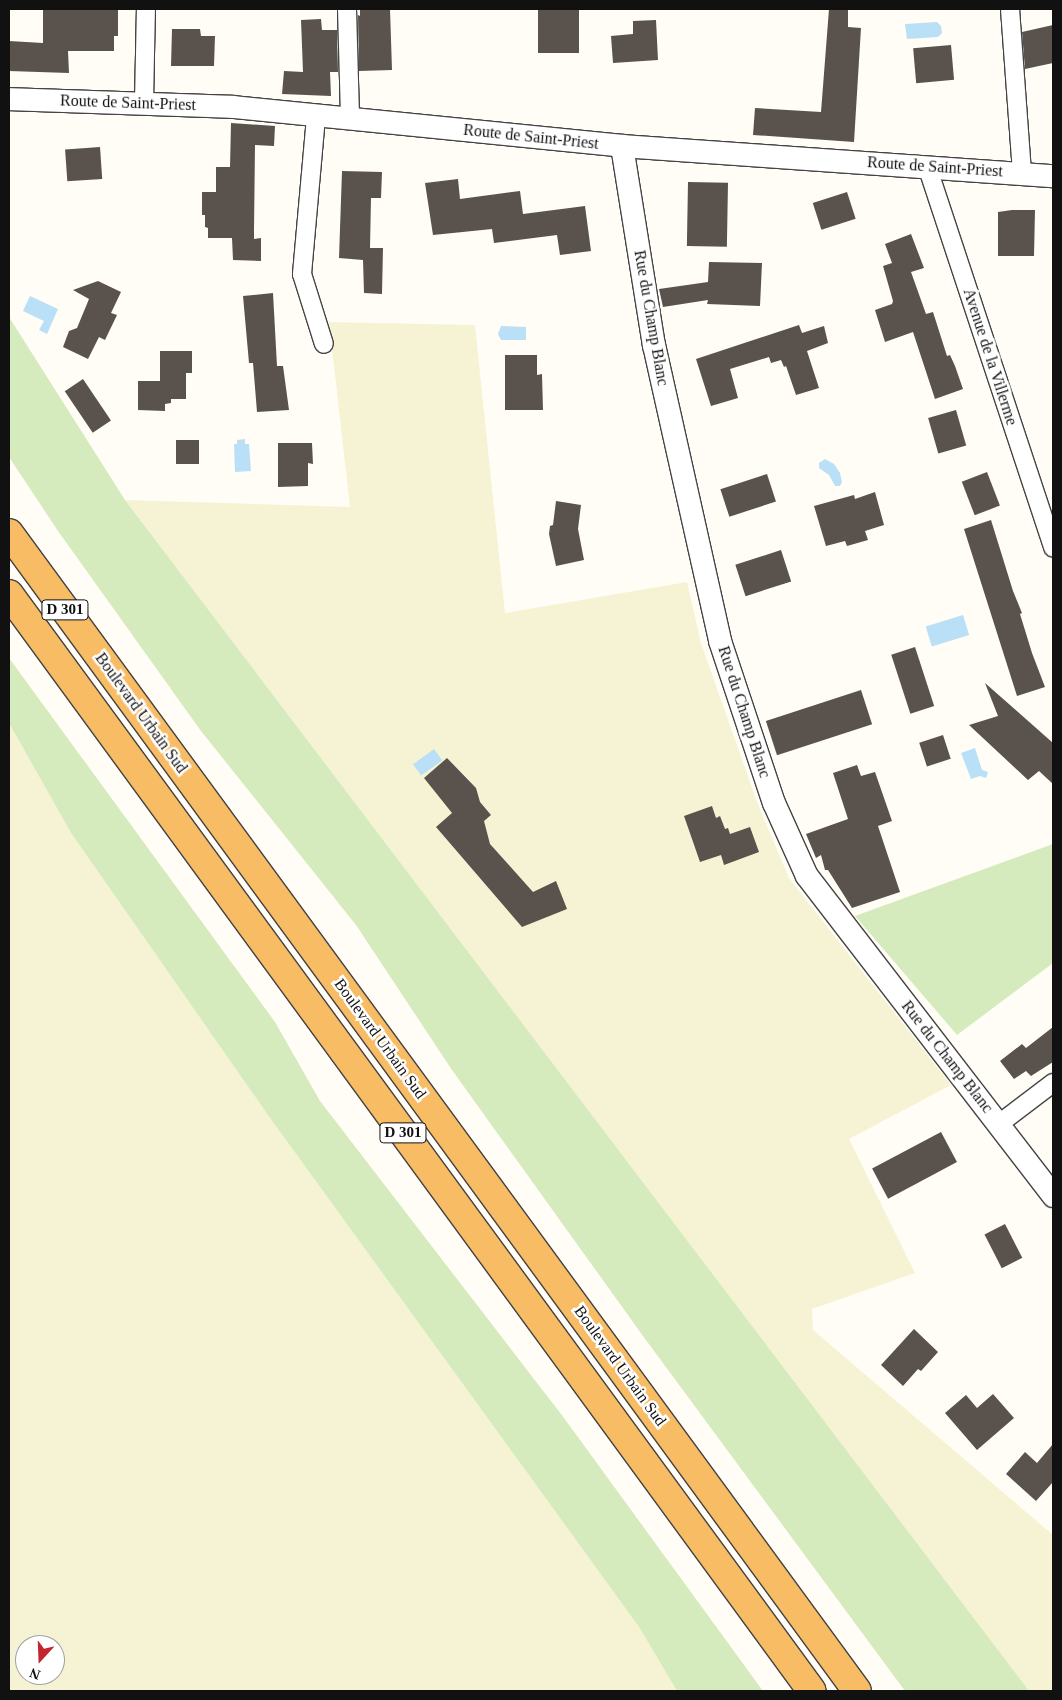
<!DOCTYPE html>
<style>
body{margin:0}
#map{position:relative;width:1062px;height:1700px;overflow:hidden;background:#fffdf5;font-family:"Times New Roman",serif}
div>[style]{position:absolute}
.farmland>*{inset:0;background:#f6f3d4}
.green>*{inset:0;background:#d5ebbd}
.water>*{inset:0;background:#b9e0f7;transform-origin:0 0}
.building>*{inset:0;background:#5a524d;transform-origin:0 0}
.roads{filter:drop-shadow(1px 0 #444) drop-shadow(-1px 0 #444) drop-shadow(0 1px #444) drop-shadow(0 -1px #444)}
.minor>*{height:18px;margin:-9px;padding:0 9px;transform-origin:9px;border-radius:9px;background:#fff}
.tertiary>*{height:22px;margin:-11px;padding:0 11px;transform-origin:11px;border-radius:11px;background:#fff}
.trunk>*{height:28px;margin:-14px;padding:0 14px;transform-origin:14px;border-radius:14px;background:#f7bc64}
span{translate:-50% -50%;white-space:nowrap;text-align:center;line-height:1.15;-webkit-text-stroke:5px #fff;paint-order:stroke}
.shield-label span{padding:1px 4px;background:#fff;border:1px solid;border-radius:4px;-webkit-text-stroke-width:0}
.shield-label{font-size:15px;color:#111;font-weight:700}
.street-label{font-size:16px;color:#111}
.frame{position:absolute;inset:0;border:10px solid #111;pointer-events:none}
.north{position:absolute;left:15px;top:1635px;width:50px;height:50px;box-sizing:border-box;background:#fff;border:1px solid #a0a0a0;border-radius:50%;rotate:200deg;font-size:14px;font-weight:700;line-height:20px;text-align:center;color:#111}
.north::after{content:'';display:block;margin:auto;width:18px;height:22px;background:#c4262e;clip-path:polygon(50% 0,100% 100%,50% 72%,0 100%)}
</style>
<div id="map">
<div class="farmland">
<i style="clip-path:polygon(329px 322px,475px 325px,505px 613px,687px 582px,701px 643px,757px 802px,789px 878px,951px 1085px,849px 1139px,915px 1273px,812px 1309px,813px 1330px,1053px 1535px,1053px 1691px,1028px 1691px,125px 500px,350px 507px)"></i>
<i style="clip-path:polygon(evenodd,9px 723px,71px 833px,270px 1118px,639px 1627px,677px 1691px,9px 1691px,9px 723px,25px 1645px,55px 1645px,55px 1675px,25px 1675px,25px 1645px)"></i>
</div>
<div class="green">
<i style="clip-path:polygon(9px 317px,125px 500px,1029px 1691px,905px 1691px,643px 1336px,452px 1070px,356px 925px,201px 731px,58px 531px,9px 457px)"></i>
<i style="clip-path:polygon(9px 658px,275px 1022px,320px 1101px,564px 1418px,763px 1691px,677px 1691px,639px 1627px,270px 1118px,71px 833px,9px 723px)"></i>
<i style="clip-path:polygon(1053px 844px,1053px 963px,957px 1035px,855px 916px)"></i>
</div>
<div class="water">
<i style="clip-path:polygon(937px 22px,941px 26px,942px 33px,938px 37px,907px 39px,905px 24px)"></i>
<i style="clip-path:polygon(30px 296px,58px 309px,47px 334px,39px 330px,44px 321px,23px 311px)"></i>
<i style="clip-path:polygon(501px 326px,526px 327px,526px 340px,501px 340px,498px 334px)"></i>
<i style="clip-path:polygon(245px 439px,245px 444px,249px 444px,251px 471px,235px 472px,234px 444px,237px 444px,237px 440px)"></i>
<i style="clip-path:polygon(825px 459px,834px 464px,840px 473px,842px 482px,840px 486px,835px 486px,829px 475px,819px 468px,819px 463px)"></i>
<i style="left:963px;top:615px;width:21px;height:39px;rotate:73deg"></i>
<i style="clip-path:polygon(975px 748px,982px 770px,988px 772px,986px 778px,980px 776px,971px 779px,961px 753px)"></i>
<i style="left:434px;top:749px;width:14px;height:26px;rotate:54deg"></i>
</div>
<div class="building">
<i style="clip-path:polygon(43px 9px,118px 9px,118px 36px,114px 36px,114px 51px,68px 51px,69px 73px,9px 71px,9px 41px,43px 43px)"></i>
<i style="clip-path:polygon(360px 9px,390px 9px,392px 70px,359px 71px,358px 15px,360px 16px)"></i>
<i style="left:538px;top:9px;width:41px;height:44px"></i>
<i style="clip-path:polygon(829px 9px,848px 9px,848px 27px,861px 28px,854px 142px,753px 135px,755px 108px,821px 112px)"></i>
<i style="clip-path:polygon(321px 19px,322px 30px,337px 30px,338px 72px,330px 72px,331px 96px,282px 94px,284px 71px,303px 72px,301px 20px)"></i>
<i style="clip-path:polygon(656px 20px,658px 60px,613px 63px,611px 36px,633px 34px,633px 21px)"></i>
<i style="clip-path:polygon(1053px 25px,1053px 63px,1025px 69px,1022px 32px)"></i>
<i style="clip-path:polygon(172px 29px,200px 29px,201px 36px,215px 36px,214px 66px,171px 66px)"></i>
<i style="left:951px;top:45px;width:35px;height:38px;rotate:85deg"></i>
<i style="clip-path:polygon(231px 123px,275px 126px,274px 146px,255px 145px,254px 231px,254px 239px,261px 238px,261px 261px,233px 260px,232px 238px,208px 238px,208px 228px,205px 227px,205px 215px,202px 215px,202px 192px,216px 192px,216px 167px,230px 167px)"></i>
<i style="left:100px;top:147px;width:32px;height:35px;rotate:86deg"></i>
<i style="clip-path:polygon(342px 171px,382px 172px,381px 198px,371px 198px,370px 248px,383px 248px,382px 294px,364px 293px,363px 260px,339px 258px)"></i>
<i style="clip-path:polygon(458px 179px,460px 199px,520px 191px,523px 214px,585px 206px,591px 251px,560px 255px,557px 235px,494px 243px,492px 229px,433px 235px,425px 183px)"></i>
<i style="left:688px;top:182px;width:40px;height:64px;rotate:1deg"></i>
<i style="left:847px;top:192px;width:28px;height:36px;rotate:72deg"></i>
<i style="clip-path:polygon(1012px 210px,1035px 210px,1034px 256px,998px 256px,998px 212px)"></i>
<i style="clip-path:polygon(911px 234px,924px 268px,911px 272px,926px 314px,933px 312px,947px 356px,950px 355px,955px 366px,963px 389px,935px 399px,913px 332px,885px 342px,875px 310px,892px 304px,893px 301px,883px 266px,892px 263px,885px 244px)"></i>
<i style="clip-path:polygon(709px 262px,762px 263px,760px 306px,707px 304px,708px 300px,663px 307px,659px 289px,708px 282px)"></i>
<i style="clip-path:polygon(98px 281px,121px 292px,111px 313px,117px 315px,105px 340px,99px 337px,88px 359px,63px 347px,69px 331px,77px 328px,89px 299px,73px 290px)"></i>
<i style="clip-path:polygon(273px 293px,277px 366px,283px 366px,289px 410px,257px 412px,253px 363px,249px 363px,243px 296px)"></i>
<i style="clip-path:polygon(799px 325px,802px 333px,824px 326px,828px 343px,807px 351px,819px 388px,796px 395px,786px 366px,784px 367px,781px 360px,771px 363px,769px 357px,730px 369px,738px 398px,711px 406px,696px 359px)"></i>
<i style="clip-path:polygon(160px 351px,192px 351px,192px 373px,186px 373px,186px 399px,171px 399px,171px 403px,165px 404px,165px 411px,138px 410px,138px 381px,160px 381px)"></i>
<i style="clip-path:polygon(505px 355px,537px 355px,537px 375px,542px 374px,543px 410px,505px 410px)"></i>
<i style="left:83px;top:379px;width:50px;height:22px;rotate:56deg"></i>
<i style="left:956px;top:410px;width:37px;height:29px;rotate:74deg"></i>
<i style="left:176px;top:440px;width:23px;height:24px"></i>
<i style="clip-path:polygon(278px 443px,312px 443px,313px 464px,308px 463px,308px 486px,278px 487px)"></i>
<i style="left:987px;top:472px;width:36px;height:27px;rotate:69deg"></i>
<i style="left:767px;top:474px;width:29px;height:49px;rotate:72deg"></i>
<i style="clip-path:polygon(875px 492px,884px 525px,865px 531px,868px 540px,847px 546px,845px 541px,826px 546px,814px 506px,854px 495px,855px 499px)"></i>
<i style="clip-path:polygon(556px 501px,581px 505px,578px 529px,584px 560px,556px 566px,549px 534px,550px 526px,553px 525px)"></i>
<i style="clip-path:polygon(991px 520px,1013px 591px,1022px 613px,1020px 614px,1032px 653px,1045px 687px,1017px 696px,964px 529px)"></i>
<i style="left:781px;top:550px;width:33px;height:48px;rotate:72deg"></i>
<i style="left:915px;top:647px;width:62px;height:25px;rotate:72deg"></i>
<i style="clip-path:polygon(985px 683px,1053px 743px,1053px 784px,1039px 771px,1028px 780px,969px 725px,998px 716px)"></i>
<i style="left:861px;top:690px;width:36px;height:100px;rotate:72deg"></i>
<i style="left:943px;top:735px;width:25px;height:25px;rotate:72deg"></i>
<i style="clip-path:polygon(447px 758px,476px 788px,480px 802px,491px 815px,484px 821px,490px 844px,533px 892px,556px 881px,567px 909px,522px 927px,436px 827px,452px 813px,424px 778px)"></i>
<i style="clip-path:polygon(857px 765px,861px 776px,875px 772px,892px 821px,878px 826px,900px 892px,852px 908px,828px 870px,825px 870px,821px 855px,816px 858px,806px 834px,848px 819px,833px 773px)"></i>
<i style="clip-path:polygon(712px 806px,716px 818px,720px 816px,725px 829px,728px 828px,730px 834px,750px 827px,759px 852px,724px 865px,721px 855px,700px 862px,684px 816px)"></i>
<i style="clip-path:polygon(1053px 1027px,1053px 1062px,1031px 1076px,1026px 1071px,1014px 1079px,1000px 1061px,1022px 1044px,1026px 1048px)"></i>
<i style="left:941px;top:1132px;width:34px;height:78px;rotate:62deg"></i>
<i style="left:1005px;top:1224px;width:38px;height:23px;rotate:63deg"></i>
<i style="clip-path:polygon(914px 1329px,938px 1352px,921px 1371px,918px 1369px,903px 1386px,881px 1365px)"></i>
<i style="clip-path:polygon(993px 1394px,1014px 1418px,977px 1450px,945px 1413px,966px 1395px,977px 1408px)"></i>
<i style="clip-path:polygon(1053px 1444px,1053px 1482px,1036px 1501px,1006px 1474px,1025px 1452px,1037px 1463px)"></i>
</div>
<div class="roads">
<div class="minor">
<i style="left:347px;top:9px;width:110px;rotate:88.4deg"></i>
<i style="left:1010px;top:9px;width:165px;rotate:85.8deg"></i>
<i style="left:144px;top:102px;width:93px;rotate:-88.8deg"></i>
<i style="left:316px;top:117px;width:158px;rotate:95.1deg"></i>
<i style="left:302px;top:274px;width:73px;rotate:72.6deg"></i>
<i style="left:927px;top:166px;width:402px;rotate:71.7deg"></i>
<i style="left:999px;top:1124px;width:68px;rotate:-37.2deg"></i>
</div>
<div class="tertiary">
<i style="left:9px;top:99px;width:224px;rotate:2deg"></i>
<i style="left:233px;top:107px;width:391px;rotate:5.7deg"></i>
<i style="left:622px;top:146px;width:432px;rotate:4deg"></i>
<i style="left:622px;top:146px;width:202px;rotate:80.9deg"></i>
<i style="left:654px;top:345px;width:303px;rotate:77.4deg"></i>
<i style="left:720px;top:641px;width:171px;rotate:71.6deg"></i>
<i style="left:774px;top:803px;width:80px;rotate:65.7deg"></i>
<i style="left:807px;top:876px;width:404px;rotate:52.4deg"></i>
</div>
<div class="trunk">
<i style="left:9px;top:533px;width:1435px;rotate:53.78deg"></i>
<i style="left:9px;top:594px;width:1359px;rotate:53.8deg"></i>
</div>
</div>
<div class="shield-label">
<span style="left:65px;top:610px">D 301</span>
<span style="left:403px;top:1133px">D 301</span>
</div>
<div class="street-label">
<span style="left:128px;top:103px;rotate:2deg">Route de Saint-Priest</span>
<span style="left:531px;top:137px;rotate:6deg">Route de Saint-Priest</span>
<span style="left:935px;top:167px;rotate:4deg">Route de Saint-Priest</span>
<span style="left:651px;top:318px;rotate:80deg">Rue du Champ Blanc</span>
<span style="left:990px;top:357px;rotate:72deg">Avenue de la Villerme</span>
<span style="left:744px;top:712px;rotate:72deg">Rue du Champ Blanc</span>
<span style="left:141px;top:713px;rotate:54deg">Boulevard Urbain Sud</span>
<span style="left:380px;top:1039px;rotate:54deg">Boulevard Urbain Sud</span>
<span style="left:947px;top:1057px;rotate:52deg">Rue du Champ Blanc</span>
<span style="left:620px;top:1366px;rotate:54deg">Boulevard Urbain Sud</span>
</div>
<div class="frame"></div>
<div class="north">N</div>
</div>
